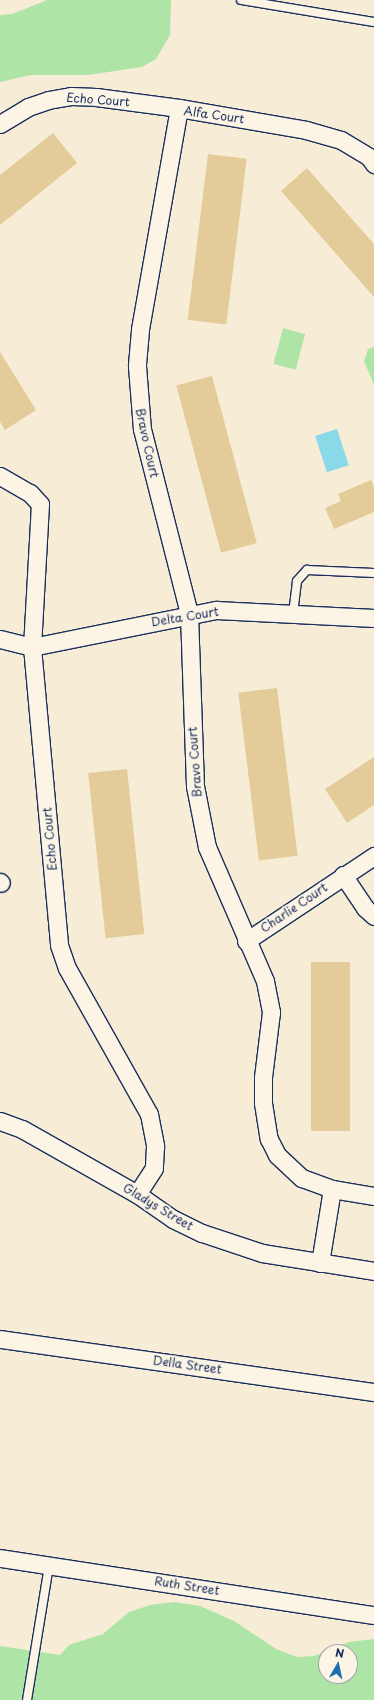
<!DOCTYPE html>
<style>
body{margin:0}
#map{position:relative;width:374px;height:1700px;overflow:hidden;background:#f7edd6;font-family:"Playpen Sans",sans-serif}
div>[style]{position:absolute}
.green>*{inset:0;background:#aee5a7;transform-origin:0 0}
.water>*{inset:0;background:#8ad9e8;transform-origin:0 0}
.building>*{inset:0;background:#e4cb9a;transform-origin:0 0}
.roads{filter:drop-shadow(1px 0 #1b2f5e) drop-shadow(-1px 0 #1b2f5e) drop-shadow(0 1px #1b2f5e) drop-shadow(0 -1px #1b2f5e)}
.service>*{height:8px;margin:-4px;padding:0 4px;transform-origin:4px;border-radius:4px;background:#fcf5e5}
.minor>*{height:17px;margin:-8.5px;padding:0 8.5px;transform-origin:8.5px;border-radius:8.5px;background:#fcf5e5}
span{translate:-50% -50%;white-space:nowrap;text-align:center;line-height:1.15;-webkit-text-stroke:3.5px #fcf5e5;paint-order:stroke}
.street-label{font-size:12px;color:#1b2f5e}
.north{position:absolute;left:318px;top:1644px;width:40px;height:40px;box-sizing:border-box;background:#fcf5e5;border:1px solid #a2a6af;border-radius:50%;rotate:9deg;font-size:11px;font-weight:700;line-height:16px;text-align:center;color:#1b2f5e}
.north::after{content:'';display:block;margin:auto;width:14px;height:18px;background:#1f6fb2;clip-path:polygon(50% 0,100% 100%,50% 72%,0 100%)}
</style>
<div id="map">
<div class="green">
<i style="clip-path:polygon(47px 0,171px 0,170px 35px,156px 59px,142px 67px,88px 75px,31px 75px,0 82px,0 15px,12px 14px)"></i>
<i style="left:283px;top:328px;width:23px;height:37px;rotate:15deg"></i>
<i style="clip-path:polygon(374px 347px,374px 385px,364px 361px,368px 349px)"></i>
<i style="clip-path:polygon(evenodd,174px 1602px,200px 1606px,234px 1621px,276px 1649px,297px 1657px,314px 1656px,349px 1642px,374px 1639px,374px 1700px,0 1700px,0 1646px,60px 1655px,69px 1645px,103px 1634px,129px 1612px,150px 1605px,174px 1602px,326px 1652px,350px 1652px,350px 1676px,326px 1676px,326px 1652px)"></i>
</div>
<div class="water">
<i style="left:337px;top:429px;width:38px;height:23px;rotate:72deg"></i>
</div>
<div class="building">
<i style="clip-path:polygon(53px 133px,77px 163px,0 225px,0 175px)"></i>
<i style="left:208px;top:154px;width:39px;height:167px;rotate:7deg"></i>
<i style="clip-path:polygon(307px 168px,374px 244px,374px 297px,281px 191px)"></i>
<i style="clip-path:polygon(0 352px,36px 410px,5px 430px,0 422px)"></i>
<i style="left:212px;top:376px;width:173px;height:37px;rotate:75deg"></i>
<i style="clip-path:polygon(371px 480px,374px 487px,374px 512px,334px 529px,325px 508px,341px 501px,338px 494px)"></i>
<i style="left:277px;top:688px;width:169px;height:39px;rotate:83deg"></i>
<i style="clip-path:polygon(374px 757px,374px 805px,347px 823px,325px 789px)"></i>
<i style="left:127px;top:769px;width:166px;height:39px;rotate:84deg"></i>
<i style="left:350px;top:962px;width:169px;height:39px;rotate:90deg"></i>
</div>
<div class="roads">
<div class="service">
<i style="left:241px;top:0;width:135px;rotate:9.4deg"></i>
<i style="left:293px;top:614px;width:33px;rotate:-83deg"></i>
<i style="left:297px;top:581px;width:15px;rotate:-48deg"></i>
<i style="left:307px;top:570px;width:67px;rotate:2.6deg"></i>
<i style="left:27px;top:1700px;width:137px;rotate:-80.7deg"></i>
</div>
<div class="minor">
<i style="left:179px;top:108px;width:225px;rotate:100deg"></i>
<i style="left:140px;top:330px;width:36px;rotate:95deg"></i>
<i style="left:137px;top:366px;width:63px;rotate:85.5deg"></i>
<i style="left:142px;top:429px;width:191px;rotate:75.7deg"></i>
<i style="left:189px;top:614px;width:172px;rotate:88deg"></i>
<i style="left:195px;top:786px;width:62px;rotate:78.9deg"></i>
<i style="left:207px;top:847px;width:146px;rotate:66.6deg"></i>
<i style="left:265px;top:981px;width:32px;rotate:79deg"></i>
<i style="left:271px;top:1012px;width:65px;rotate:97deg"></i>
<i style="left:263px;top:1077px;width:26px;rotate:90deg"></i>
<i style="left:263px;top:1103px;width:36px;rotate:81deg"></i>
<i style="left:269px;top:1139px;width:18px;rotate:63deg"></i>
<i style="left:277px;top:1155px;width:34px;rotate:43deg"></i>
<i style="left:302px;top:1178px;width:32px;rotate:20deg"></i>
<i style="left:332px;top:1189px;width:43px;rotate:9.5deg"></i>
<i style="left:0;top:124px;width:33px;rotate:-31deg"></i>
<i style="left:28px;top:107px;width:21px;rotate:-19deg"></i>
<i style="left:48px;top:100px;width:23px;rotate:-10deg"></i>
<i style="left:71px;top:96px;width:25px;rotate:2deg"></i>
<i style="left:96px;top:97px;width:84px;rotate:7.5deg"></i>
<i style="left:179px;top:108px;width:129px;rotate:9.8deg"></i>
<i style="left:306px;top:130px;width:36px;rotate:16deg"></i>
<i style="left:341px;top:140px;width:33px;rotate:31deg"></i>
<i style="left:369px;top:157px;width:9px;rotate:54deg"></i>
<i style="left:0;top:476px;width:34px;rotate:30deg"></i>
<i style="left:30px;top:493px;width:15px;rotate:48deg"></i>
<i style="left:40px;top:504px;width:143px;rotate:93.2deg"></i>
<i style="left:32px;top:647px;width:299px;rotate:84.8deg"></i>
<i style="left:59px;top:945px;width:24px;rotate:71deg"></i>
<i style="left:67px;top:968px;width:167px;rotate:60.7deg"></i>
<i style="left:149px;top:1114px;width:33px;rotate:79deg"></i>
<i style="left:155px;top:1146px;width:22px;rotate:93deg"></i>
<i style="left:154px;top:1168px;width:31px;rotate:123deg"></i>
<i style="left:0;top:639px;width:33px;rotate:14deg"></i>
<i style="left:32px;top:647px;width:188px;rotate:-11.4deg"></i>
<i style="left:216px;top:610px;width:158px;rotate:2.9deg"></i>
<i style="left:343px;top:875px;width:40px;rotate:56deg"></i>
<i style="left:365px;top:908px;width:12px;rotate:42deg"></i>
<i style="left:0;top:882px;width:1px;rotate:45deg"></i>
<i style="left:246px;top:941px;width:154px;rotate:-33.6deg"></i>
<i style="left:0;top:1121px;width:23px;rotate:20deg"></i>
<i style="left:22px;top:1129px;width:132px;rotate:29.5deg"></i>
<i style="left:137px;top:1194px;width:44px;rotate:34.8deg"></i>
<i style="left:173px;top:1219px;width:32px;rotate:26deg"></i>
<i style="left:202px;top:1233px;width:63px;rotate:18.4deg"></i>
<i style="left:262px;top:1253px;width:113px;rotate:9.1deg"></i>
<i style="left:320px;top:1263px;width:75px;rotate:-80.8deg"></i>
<i style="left:0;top:1339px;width:378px;rotate:8.1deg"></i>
<i style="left:0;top:1558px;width:378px;rotate:8.7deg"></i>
</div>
</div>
<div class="street-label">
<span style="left:98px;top:100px;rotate:4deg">Echo Court</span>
<span style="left:214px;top:115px;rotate:8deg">Alfa Court</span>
<span style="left:147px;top:443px;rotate:78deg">Bravo Court</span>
<span style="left:185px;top:617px;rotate:-9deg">Delta Court</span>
<span style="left:195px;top:762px;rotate:-94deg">Bravo Court</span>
<span style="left:50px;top:839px;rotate:-95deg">Echo Court</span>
<span style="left:294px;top:908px;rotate:-34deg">Charlie Court</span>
<span style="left:158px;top:1207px;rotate:31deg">Gladys Street</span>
<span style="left:187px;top:1365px;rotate:8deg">Della Street</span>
<span style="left:187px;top:1586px;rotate:9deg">Ruth Street</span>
</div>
<div class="north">N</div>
</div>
